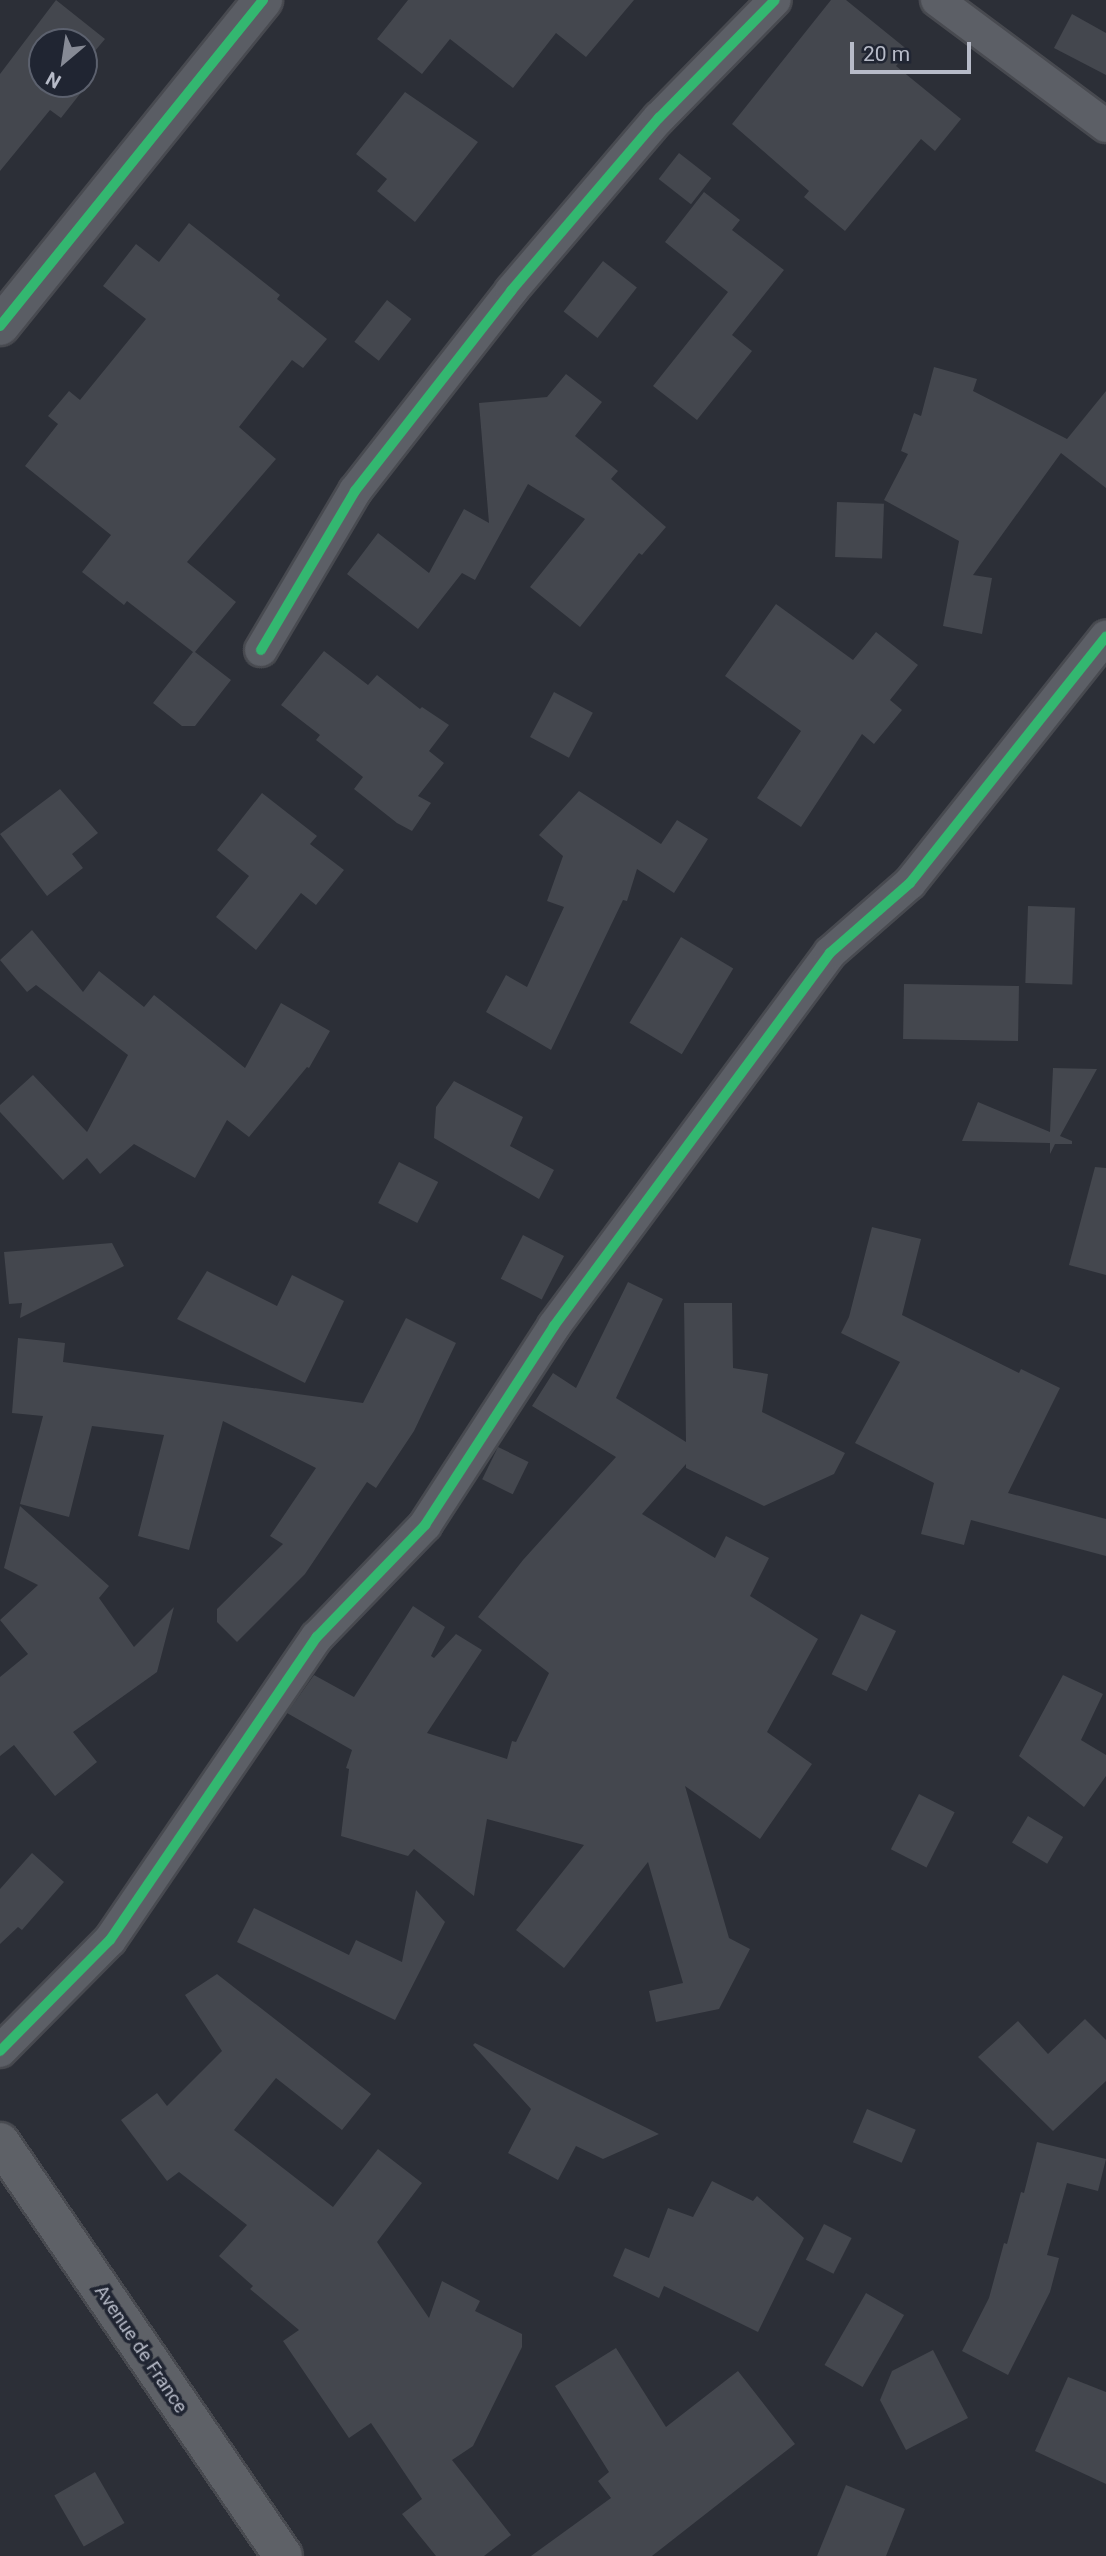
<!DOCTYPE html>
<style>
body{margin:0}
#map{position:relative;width:1106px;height:2556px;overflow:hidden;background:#2c2f37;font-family:Roboto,sans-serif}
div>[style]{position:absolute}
.building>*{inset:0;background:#44474e;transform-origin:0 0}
.roads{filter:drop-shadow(2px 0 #484a50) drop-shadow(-2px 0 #484a50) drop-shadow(0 2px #484a50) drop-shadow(0 -2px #484a50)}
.street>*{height:32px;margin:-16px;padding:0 16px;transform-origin:16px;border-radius:16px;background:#5c5f66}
.secondary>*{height:38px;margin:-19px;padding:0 19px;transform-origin:19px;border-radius:19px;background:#5a5d64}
.primary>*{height:38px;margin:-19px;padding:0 19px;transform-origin:19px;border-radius:19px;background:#5e6167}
.cycleway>*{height:10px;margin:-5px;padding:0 5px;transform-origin:5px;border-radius:5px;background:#33b770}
span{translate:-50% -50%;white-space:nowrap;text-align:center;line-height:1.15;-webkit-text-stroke:7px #202532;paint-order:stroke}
.street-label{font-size:19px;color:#b7bbc8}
.north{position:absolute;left:28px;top:28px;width:70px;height:70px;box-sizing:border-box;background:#202532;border:2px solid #5c616e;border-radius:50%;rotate:209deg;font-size:19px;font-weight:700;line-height:28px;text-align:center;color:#b7bbc8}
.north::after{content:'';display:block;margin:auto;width:24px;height:32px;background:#868a95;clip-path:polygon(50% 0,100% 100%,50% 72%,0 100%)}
.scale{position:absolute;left:850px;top:42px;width:121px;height:32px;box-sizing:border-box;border:4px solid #b7bbc8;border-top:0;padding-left:9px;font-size:21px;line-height:24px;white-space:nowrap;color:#b7bbc8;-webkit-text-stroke:5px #202532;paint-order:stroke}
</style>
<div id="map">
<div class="building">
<i style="clip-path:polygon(56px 0,105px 39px,84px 64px,84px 42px,42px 42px,42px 84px,84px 83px,87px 85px,61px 118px,50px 110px,0 171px,0 74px)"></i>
<i style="clip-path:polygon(408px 0,634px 0,586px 57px,556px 33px,513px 88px,450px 39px,422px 74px,377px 39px)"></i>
<i style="clip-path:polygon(831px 0,846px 0,909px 51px,896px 66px,961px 119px,935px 151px,921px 139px,845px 231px,804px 197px,809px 191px,732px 124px)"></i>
<i style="clip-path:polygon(1072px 14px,1106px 33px,1106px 75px,1054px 48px)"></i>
<i style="clip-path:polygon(405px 92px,478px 142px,415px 222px,377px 191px,387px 179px,356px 154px)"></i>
<i style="left:679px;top:153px;width:41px;height:33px;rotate:38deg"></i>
<i style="clip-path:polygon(704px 192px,740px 220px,732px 230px,784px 270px,732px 335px,752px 351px,697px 420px,653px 386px,728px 292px,665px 242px)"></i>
<i style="clip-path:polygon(189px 223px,280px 295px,277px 299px,327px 339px,303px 368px,292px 360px,239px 427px,276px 459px,187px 562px,236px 602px,195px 652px,231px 680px,195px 726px,182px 726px,153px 703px,193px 652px,127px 601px,124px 605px,82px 572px,111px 535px,25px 466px,58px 424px,48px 416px,69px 391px,80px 400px,146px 319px,103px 286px,136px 244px,159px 262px)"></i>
<i style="left:603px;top:261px;width:43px;height:64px;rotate:38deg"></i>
<i style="left:387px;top:300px;width:31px;height:53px;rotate:38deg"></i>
<i style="clip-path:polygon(934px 367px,977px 379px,973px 391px,1067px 439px,1106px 391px,1106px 488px,1061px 453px,973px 575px,992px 578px,982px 634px,943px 626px,959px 541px,884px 500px,908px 454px,901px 451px,914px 413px,921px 416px)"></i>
<i style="clip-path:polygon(566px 374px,602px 402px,575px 436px,618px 471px,611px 479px,666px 527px,642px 555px,639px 553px,580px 627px,530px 587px,585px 519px,528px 484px,475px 580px,462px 573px,418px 629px,347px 574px,378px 533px,429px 573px,464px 509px,489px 523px,479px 403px,547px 397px)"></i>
<i style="left:837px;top:502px;width:47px;height:55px;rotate:2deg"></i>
<i style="clip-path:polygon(776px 604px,853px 660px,876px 632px,918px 665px,890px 700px,902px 710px,874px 744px,862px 734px,801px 827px,757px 798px,801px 731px,725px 676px)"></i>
<i style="clip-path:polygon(324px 651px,368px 685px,377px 675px,420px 709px,422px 707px,449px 725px,429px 751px,444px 763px,418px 796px,431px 803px,412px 831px,397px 823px,354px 789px,363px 777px,316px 740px,320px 735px,281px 705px)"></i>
<i style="left:554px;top:692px;width:44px;height:51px;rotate:28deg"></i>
<i style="clip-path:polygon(60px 789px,98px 833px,72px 854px,83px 868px,47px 896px,0 834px)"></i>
<i style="clip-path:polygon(579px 791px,661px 844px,677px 820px,708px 839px,674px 893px,637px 869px,627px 901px,623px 900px,551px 1050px,486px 1012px,506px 975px,527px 987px,564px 907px,547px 901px,563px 856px,539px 835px)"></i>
<i style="clip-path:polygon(262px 793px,317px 836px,310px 844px,344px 870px,316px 905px,301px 893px,256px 950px,216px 917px,249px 876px,217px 850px)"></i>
<i style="left:1028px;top:906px;width:47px;height:77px;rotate:2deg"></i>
<i style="clip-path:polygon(32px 930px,83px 992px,99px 971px,144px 1007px,154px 995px,245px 1068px,281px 1003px,330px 1031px,309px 1068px,307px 1067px,249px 1137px,227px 1120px,195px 1178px,134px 1144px,100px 1174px,87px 1158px,63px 1180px,0 1112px,0 1105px,33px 1075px,87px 1132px,128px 1055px,36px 985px,27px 992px,0 960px)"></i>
<i style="left:681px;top:937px;width:61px;height:100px;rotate:31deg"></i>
<i style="left:904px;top:984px;width:115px;height:55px;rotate:1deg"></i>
<i style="clip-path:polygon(1053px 1068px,1097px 1069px,1060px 1136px,1072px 1141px,1072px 1144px,1055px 1144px,1050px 1154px,1050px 1143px,962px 1141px,978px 1102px,1050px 1132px)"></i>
<i style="clip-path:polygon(454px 1081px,523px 1117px,510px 1146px,554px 1170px,539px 1199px,434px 1138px,436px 1107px)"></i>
<i style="left:399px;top:1162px;width:44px;height:46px;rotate:27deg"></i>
<i style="clip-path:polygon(1095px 1167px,1106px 1168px,1106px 1275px,1069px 1265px)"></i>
<i style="clip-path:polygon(872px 1227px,921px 1239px,902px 1315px,1019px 1373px,1021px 1369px,1060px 1388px,1008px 1493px,1106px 1519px,1106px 1556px,971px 1520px,964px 1545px,921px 1534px,934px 1483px,855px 1443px,900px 1362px,841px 1333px,849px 1317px)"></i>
<i style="left:523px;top:1235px;width:46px;height:49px;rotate:27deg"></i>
<i style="clip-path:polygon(112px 1243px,124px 1266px,20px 1318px,22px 1303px,9px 1304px,4px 1252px)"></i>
<i style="clip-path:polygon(207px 1271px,277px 1306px,292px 1275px,344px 1301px,305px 1383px,177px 1319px)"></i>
<i style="clip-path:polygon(628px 1282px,663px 1299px,616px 1398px,686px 1442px,684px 1303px,732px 1303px,733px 1368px,768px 1374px,762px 1412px,845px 1453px,834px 1474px,764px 1506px,686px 1468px,686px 1464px,642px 1514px,715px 1558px,726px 1536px,769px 1558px,750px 1596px,818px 1639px,767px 1732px,812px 1764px,760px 1839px,685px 1786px,729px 1938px,750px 1949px,719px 2009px,656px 2022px,649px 1991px,683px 1983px,648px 1862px,564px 1968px,516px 1930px,584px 1845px,487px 1819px,474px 1896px,414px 1849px,408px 1856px,341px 1836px,349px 1769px,346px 1768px,352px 1750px,287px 1713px,314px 1675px,354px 1697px,413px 1606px,445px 1627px,431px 1656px,434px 1658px,456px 1634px,482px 1650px,427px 1733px,507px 1759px,512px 1741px,516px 1742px,549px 1673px,478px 1617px,523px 1560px,616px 1457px,532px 1406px,553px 1373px,576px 1388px)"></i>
<i style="clip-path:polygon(406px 1318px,456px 1343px,414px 1431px,376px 1488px,367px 1482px,305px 1574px,237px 1642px,217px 1622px,217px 1609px,283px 1544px,270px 1536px,316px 1468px,223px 1421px,189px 1550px,138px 1536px,164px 1435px,92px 1426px,69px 1517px,20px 1504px,43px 1416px,12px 1413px,18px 1338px,65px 1343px,63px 1362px,363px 1403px)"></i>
<i style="left:498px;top:1447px;width:34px;height:36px;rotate:26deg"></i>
<i style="clip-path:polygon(20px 1506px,109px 1586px,99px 1598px,134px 1647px,174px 1607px,157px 1672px,73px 1732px,97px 1762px,55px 1796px,14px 1745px,0 1756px,0 1677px,28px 1654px,0 1620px,38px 1585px,4px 1568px)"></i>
<i style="left:861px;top:1614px;width:39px;height:67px;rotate:26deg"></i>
<i style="clip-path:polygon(1063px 1675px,1103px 1694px,1081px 1740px,1106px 1755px,1106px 1776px,1084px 1807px,1019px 1756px)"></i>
<i style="left:919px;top:1794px;width:40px;height:62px;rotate:27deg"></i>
<i style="left:1028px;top:1816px;width:41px;height:31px;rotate:31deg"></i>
<i style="clip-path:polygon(32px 1853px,64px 1882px,22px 1930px,18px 1927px,0 1944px,0 1889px)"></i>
<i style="clip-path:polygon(416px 1890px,445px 1922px,395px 2020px,237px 1942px,254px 1908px,349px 1955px,356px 1940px,402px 1962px)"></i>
<i style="clip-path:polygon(217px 1974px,371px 2094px,342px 2130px,276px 2078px,234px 2130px,333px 2207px,378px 2149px,422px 2183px,377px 2242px,429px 2318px,442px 2281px,480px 2301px,475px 2311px,522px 2334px,522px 2347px,473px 2446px,452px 2460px,511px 2535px,484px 2556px,436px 2556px,402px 2514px,422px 2499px,371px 2423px,349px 2438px,283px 2341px,299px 2330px,250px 2289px,253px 2286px,219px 2256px,247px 2225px,179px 2172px,167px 2181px,121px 2120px,157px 2093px,167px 2106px,222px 2051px,185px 1995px)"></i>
<i style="clip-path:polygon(1085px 2019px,1106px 2040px,1106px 2081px,1053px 2131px,978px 2057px,1018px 2021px,1048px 2054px)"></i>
<i style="clip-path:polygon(475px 2043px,659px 2134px,603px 2159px,576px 2146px,558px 2180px,508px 2153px,531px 2109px,473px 2045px)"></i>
<i style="left:867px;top:2109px;width:53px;height:36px;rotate:23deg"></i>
<i style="clip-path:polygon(1037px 2142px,1106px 2159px,1098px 2191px,1067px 2183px,1047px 2255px,1059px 2258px,1050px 2292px,1008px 2375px,962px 2351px,989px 2298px,1004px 2243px,1007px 2244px,1021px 2192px,1024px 2193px)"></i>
<i style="clip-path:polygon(712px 2181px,753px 2201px,757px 2196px,804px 2238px,758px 2332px,664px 2286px,659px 2298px,613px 2276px,625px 2248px,649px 2258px,668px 2208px,693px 2217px)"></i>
<i style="left:824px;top:2224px;width:31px;height:40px;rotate:27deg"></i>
<i style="left:866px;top:2293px;width:44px;height:83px;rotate:30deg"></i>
<i style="clip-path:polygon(616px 2348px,666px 2427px,738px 2371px,795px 2444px,652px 2556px,531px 2556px,611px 2498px,598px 2481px,609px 2472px,555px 2386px)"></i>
<i style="clip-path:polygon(933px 2350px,968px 2418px,906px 2450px,880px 2400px,892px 2371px)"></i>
<i style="clip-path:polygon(1068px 2377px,1106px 2392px,1106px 2484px,1035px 2451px)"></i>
<i style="left:95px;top:2472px;width:59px;height:47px;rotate:60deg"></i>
<i style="clip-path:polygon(846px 2485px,905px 2509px,886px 2556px,817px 2556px)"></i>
</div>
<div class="roads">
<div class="street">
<i style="left:937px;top:0;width:211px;rotate:36.7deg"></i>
<i style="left:261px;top:650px;width:185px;rotate:-59.4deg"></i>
<i style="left:355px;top:491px;width:254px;rotate:-52deg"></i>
<i style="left:511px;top:291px;width:228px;rotate:-49.5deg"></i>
<i style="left:659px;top:118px;width:165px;rotate:-45.5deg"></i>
<i style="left:0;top:2051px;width:156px;rotate:-45.3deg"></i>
<i style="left:110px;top:1940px;width:367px;rotate:-55.7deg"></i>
<i style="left:317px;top:1637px;width:156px;rotate:-46deg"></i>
<i style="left:425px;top:1525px;width:237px;rotate:-57deg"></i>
<i style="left:554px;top:1326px;width:464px;rotate:-53.5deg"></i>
<i style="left:830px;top:953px;width:106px;rotate:-41.2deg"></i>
<i style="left:910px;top:883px;width:315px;rotate:-51.5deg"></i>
</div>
<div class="secondary">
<i style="left:0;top:326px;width:419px;rotate:-51.1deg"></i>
</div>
<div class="primary">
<i style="left:0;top:2142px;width:501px;rotate:55.64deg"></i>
</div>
</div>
<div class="cycleway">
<i style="left:0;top:326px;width:419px;rotate:-51.1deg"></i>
<i style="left:261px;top:650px;width:185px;rotate:-59.4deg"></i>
<i style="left:355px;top:491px;width:254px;rotate:-52deg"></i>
<i style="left:511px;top:291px;width:228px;rotate:-49.5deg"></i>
<i style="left:659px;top:118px;width:165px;rotate:-45.5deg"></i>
<i style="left:0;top:2051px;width:156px;rotate:-45.3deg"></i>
<i style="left:110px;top:1940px;width:367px;rotate:-55.7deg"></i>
<i style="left:317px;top:1637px;width:156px;rotate:-46deg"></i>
<i style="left:425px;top:1525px;width:237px;rotate:-57deg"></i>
<i style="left:554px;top:1326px;width:464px;rotate:-53.5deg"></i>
<i style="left:830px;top:953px;width:106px;rotate:-41.2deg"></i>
<i style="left:910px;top:883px;width:315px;rotate:-51.5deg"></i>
</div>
<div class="street-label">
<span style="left:141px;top:2349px;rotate:56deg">Avenue de France</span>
</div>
<div class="north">N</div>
<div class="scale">20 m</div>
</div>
